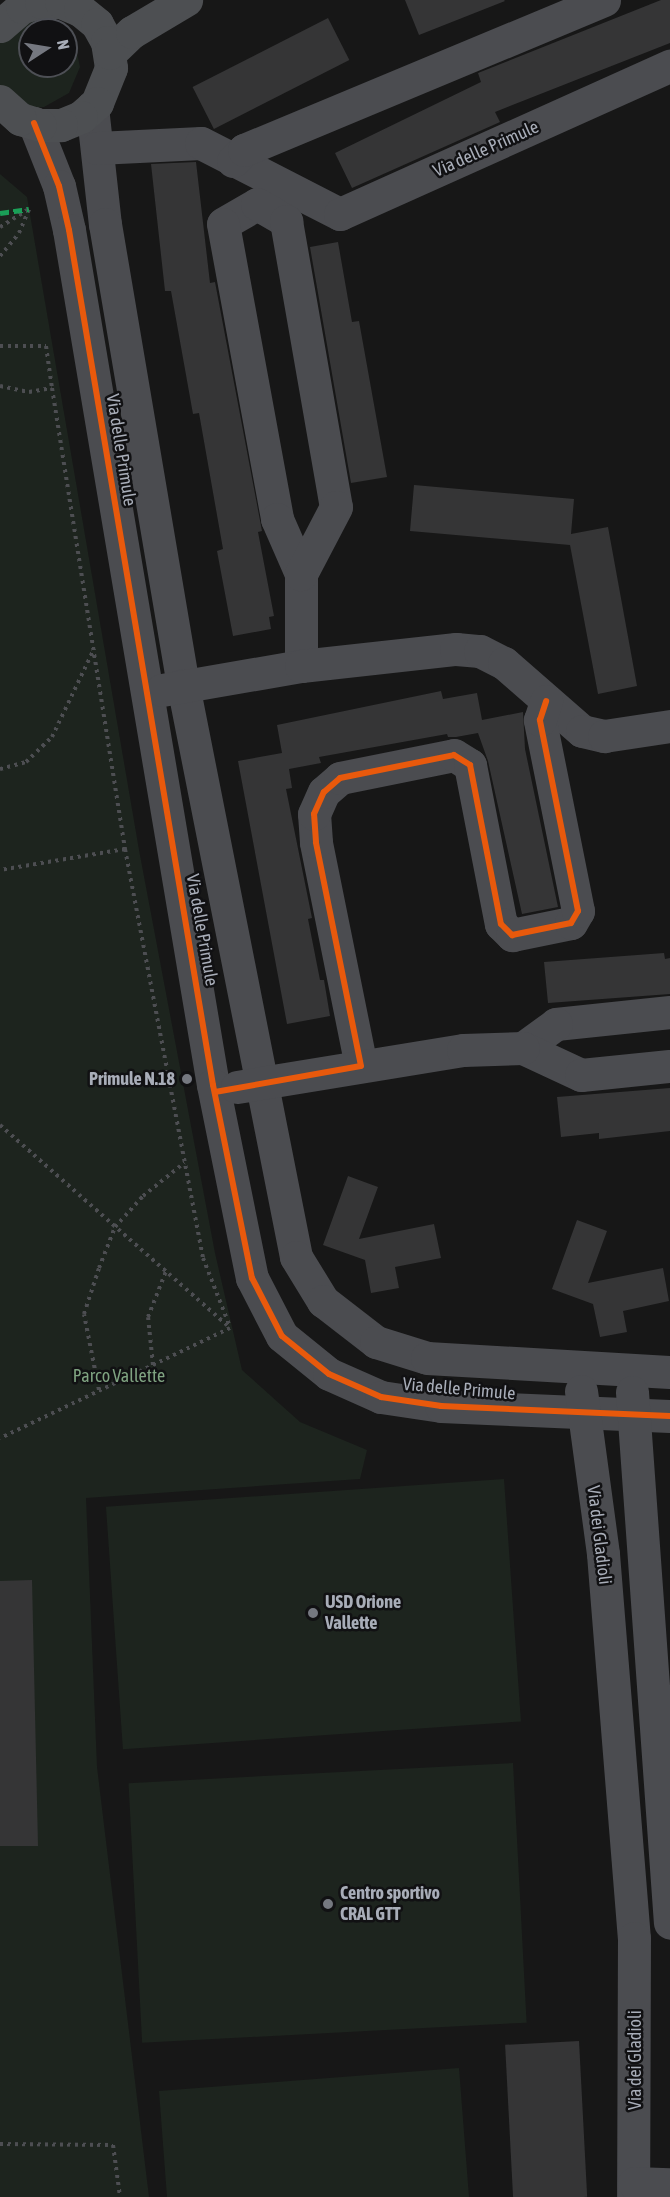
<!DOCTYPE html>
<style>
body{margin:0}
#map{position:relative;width:670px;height:2197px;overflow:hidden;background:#171717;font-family:"Asap Condensed",sans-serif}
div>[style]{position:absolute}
.green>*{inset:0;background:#1d241e;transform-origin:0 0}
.building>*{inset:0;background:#353536;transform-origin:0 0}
.path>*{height:4px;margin-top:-2px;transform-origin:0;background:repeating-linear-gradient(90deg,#4d4e52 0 3px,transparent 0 7.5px)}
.minor>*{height:33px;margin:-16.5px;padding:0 16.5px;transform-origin:16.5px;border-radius:16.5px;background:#4b4c50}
.major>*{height:33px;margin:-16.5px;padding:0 16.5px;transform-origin:16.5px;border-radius:16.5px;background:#4d4f52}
.quiet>*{height:4.5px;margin-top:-2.25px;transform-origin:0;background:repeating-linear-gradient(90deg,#1a9f57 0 9px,transparent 0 13.5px)}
.cycleway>*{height:6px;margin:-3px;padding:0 3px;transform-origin:3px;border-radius:3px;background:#e8590c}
.dots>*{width:16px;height:16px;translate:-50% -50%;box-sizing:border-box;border:3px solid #111113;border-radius:50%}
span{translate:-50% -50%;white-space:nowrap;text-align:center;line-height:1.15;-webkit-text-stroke:5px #111113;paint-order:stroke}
.street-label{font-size:18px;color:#a8adb8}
.poi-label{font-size:18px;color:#a8adb8;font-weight:700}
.right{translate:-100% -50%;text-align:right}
.left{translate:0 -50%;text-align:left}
.park-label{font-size:18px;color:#7fa381}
.north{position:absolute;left:18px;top:18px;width:60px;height:60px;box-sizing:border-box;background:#111113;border:2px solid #4d4f55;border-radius:50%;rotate:78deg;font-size:16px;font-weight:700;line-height:24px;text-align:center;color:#a8adb8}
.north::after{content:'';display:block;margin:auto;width:21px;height:27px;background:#757880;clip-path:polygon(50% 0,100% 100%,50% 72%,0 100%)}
</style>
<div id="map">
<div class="green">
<i style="clip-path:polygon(evenodd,36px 16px,65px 28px,74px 39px,80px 67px,69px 93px,44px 107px,30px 108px,0 90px,0 34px,36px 16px,30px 30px,66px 30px,66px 66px,30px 66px,30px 30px)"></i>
<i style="clip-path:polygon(0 174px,27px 197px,139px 850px,215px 1253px,242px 1370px,300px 1422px,367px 1450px,360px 1479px,86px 1498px,97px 1767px,149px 2197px,0 2197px)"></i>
<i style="left:504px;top:1479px;width:243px;height:399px;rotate:86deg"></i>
<i style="left:513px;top:1763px;width:260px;height:385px;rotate:87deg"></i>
<i style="clip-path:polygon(459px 2068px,469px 2197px,167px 2197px,159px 2091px)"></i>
</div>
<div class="building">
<i style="clip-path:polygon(405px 0,504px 0,505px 1px,419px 35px)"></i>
<i style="clip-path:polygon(661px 0,670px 0,670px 43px,495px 112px,500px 122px,352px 188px,335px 153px,481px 82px,478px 73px)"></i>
<i style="left:328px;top:18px;width:47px;height:152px;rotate:63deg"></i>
<i style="clip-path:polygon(196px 162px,210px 283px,215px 282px,262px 531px,258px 532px,274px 616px,269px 617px,271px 629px,233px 636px,217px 551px,223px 549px,199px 413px,193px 414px,171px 291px,165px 291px,151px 164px)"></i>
<i style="clip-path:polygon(338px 242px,352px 322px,359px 321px,387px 477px,351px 483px,310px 247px)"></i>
<i style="clip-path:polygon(414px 485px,574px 499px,571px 534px,608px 527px,637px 686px,598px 694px,570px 545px,410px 531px)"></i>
<i style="clip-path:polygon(441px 691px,443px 699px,477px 693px,482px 720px,523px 712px,525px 749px,558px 907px,522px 914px,488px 761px,478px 733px,456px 737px,448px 737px,447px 734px,319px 757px,321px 763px,289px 769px,292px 788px,286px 789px,312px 918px,308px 919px,320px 980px,324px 980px,330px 1016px,287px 1024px,238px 761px,282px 753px,277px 725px)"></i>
<i style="clip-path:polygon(664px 953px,665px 959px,670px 958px,670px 994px,548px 1003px,544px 962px)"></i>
<i style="clip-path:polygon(670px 1088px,670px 1131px,599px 1139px,599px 1133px,561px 1137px,557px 1097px)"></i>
<i style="clip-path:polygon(348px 1176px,378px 1187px,359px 1239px,434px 1224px,441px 1258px,395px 1267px,399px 1288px,371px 1293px,365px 1260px,323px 1245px)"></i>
<i style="clip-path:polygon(577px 1220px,607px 1231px,588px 1283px,663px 1268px,669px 1301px,623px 1311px,627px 1332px,600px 1337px,593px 1304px,552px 1289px)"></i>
<i style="clip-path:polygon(32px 1580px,38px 1846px,0 1846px,0 1581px)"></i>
<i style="left:579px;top:2041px;width:156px;height:74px;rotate:87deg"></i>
</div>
<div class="path">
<i style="left:0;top:227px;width:34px;rotate:-32deg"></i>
<i style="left:0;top:256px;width:30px;rotate:-50deg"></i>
<i style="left:19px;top:233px;width:26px;rotate:-67deg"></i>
<i style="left:0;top:346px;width:46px"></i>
<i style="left:46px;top:346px;width:42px;rotate:81.9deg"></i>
<i style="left:0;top:386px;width:30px;rotate:12deg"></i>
<i style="left:29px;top:392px;width:23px;rotate:-10deg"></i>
<i style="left:52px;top:388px;width:467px;rotate:81deg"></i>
<i style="left:125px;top:849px;width:127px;rotate:170.5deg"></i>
<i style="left:0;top:769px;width:27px;rotate:-15deg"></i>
<i style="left:26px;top:762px;width:36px;rotate:-44deg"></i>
<i style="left:52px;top:737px;width:98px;rotate:-64.5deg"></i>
<i style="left:125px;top:849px;width:416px;rotate:79.2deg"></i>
<i style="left:203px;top:1258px;width:74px;rotate:68.6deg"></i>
<i style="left:0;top:1125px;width:307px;rotate:41.4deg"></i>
<i style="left:230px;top:1328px;width:255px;rotate:154.4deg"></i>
<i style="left:153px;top:1365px;width:48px;rotate:-95.9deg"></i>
<i style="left:148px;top:1317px;width:49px;rotate:-68.6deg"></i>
<i style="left:99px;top:1390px;width:77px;rotate:-101.2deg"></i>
<i style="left:84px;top:1314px;width:48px;rotate:-71.9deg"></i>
<i style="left:99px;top:1268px;width:44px;rotate:-68.7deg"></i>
<i style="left:115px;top:1227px;width:42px;rotate:-47.9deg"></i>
<i style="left:143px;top:1196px;width:53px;rotate:-38.8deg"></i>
<i style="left:0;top:2144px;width:113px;rotate:0.5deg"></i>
<i style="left:113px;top:2145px;width:52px;rotate:82.3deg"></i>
</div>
<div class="minor">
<i style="left:92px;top:107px;width:118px;rotate:83.7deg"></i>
<i style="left:105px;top:224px;width:468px;rotate:80.4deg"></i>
<i style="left:183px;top:685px;width:583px;rotate:78.82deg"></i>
<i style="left:296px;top:1257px;width:52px;rotate:58.5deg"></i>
<i style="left:323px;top:1301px;width:67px;rotate:37.7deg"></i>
<i style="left:376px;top:1342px;width:53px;rotate:17.4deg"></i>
<i style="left:427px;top:1358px;width:243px;rotate:3.3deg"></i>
<i style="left:34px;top:123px;width:68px;rotate:68.4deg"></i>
<i style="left:59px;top:186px;width:45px;rotate:77.2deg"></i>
<i style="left:69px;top:230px;width:867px;rotate:80.44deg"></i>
<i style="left:213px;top:1085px;width:197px;rotate:78.6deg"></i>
<i style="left:252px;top:1278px;width:65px;rotate:62.7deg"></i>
<i style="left:282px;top:1336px;width:60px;rotate:39deg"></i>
<i style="left:329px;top:1374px;width:57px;rotate:23.9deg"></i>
<i style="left:381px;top:1397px;width:61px;rotate:8.5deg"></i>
<i style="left:441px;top:1406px;width:229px;rotate:2.5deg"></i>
<i style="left:97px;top:148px;width:104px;rotate:-2.8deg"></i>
<i style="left:201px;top:143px;width:156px;rotate:27.1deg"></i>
<i style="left:340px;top:214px;width:362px;rotate:-24.2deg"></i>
<i style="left:233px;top:161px;width:16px;rotate:-45deg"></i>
<i style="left:244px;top:150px;width:390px;rotate:-22.6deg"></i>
<i style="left:257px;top:204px;width:39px;rotate:150deg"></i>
<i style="left:223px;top:224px;width:300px;rotate:79.6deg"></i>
<i style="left:277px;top:519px;width:60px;rotate:66.4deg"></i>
<i style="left:301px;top:574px;width:92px;rotate:90deg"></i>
<i style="left:257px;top:204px;width:34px;rotate:30deg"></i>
<i style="left:286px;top:221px;width:290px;rotate:80.1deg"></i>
<i style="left:336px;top:507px;width:76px;rotate:117.6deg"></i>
<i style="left:162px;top:690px;width:141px;rotate:-9.8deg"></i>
<i style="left:301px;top:666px;width:156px;rotate:-6.3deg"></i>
<i style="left:456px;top:649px;width:24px;rotate:5deg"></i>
<i style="left:480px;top:651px;width:27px;rotate:27deg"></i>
<i style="left:504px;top:663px;width:103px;rotate:41.1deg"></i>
<i style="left:582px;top:731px;width:23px;rotate:13deg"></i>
<i style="left:604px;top:736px;width:67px;rotate:-8.6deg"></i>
<i style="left:670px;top:1012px;width:115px;rotate:174deg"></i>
<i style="left:556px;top:1024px;width:41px;rotate:144deg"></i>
<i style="left:523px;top:1048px;width:64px;rotate:25deg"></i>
<i style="left:581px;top:1075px;width:89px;rotate:-5.8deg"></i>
<i style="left:361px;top:1066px;width:228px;rotate:-101.4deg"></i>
<i style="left:316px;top:842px;width:28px;rotate:-94deg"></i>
<i style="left:314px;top:814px;width:24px;rotate:-66deg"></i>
<i style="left:324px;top:792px;width:21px;rotate:-41deg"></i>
<i style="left:340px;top:778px;width:116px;rotate:-11.4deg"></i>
<i style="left:454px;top:755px;width:19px;rotate:32deg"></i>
<i style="left:470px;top:765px;width:162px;rotate:79deg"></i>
<i style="left:501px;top:924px;width:16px;rotate:45deg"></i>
<i style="left:512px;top:935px;width:60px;rotate:-11.5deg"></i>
<i style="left:571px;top:923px;width:14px;rotate:-60deg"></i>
<i style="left:578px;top:911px;width:195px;rotate:-101.3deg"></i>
<i style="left:540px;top:720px;width:20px;rotate:-72deg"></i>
<i style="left:237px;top:1087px;width:229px;rotate:-9.3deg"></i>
<i style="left:463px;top:1050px;width:60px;rotate:-1.9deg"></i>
<i style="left:581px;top:1391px;width:164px;rotate:82.3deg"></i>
<i style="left:603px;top:1554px;width:385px;rotate:85.4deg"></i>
<i style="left:634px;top:1938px;width:259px;rotate:90.2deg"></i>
<i style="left:632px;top:1392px;width:532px;rotate:85.91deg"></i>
<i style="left:634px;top:2183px;width:36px;rotate:2deg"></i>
</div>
<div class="major">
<i style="left:0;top:26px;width:29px;rotate:-41deg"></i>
<i style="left:22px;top:7px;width:20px;rotate:-15deg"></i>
<i style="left:41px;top:2px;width:20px"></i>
<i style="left:61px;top:2px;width:21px;rotate:23deg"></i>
<i style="left:80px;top:10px;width:22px;rotate:39deg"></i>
<i style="left:97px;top:24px;width:21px;rotate:61deg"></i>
<i style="left:107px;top:42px;width:26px;rotate:81deg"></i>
<i style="left:111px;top:68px;width:38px;rotate:112deg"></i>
<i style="left:97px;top:103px;width:21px;rotate:139deg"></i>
<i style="left:81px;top:117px;width:22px;rotate:158deg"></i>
<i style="left:61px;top:125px;width:21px;rotate:180deg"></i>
<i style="left:40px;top:125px;width:21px;rotate:-163deg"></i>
<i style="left:20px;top:119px;width:27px;rotate:-138deg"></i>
<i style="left:110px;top:53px;width:30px;rotate:-44deg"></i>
<i style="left:132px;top:32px;width:63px;rotate:-30.7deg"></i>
</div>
<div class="quiet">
<i style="left:0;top:213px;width:29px;rotate:-8deg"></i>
</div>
<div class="cycleway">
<i style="left:34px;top:123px;width:68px;rotate:68.4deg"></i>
<i style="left:59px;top:186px;width:45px;rotate:77.2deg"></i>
<i style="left:69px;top:230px;width:867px;rotate:80.44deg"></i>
<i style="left:213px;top:1085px;width:197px;rotate:78.6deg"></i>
<i style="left:252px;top:1278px;width:65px;rotate:62.7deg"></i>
<i style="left:282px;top:1336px;width:60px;rotate:39deg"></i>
<i style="left:329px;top:1374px;width:57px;rotate:23.9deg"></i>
<i style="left:381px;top:1397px;width:61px;rotate:8.5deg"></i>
<i style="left:441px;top:1406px;width:229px;rotate:2.5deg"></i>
<i style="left:215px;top:1092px;width:148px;rotate:-10.1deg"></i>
<i style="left:361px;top:1066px;width:228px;rotate:-101.4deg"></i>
<i style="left:316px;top:842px;width:28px;rotate:-94deg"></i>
<i style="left:314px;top:814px;width:24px;rotate:-66deg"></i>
<i style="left:324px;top:792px;width:21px;rotate:-41deg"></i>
<i style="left:340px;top:778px;width:116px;rotate:-11.4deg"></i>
<i style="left:454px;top:755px;width:19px;rotate:32deg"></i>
<i style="left:470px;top:765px;width:162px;rotate:79deg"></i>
<i style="left:501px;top:924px;width:16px;rotate:45deg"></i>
<i style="left:512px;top:935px;width:60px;rotate:-11.5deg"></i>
<i style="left:571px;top:923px;width:14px;rotate:-60deg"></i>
<i style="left:578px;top:911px;width:195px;rotate:-101.3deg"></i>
<i style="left:540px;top:720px;width:20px;rotate:-72deg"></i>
</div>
<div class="dots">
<i style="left:187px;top:1079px;background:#757880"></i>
<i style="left:313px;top:1613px;background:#757880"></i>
<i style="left:328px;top:1904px;background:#757880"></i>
</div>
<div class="street-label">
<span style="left:486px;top:149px;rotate:-24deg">Via delle Primule</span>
<span style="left:121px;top:450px;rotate:81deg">Via delle Primule</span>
<span style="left:202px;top:930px;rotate:80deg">Via delle Primule</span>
<span style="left:459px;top:1389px;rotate:5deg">Via delle Primule</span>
<span style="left:599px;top:1535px;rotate:83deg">Via dei Gladioli</span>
<span style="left:635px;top:2060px;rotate:-90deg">Via dei Gladioli</span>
</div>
<div class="poi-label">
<span class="right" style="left:175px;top:1079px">Primule N.18</span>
<span class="left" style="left:325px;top:1613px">USD Orione<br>Vallette</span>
<span class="left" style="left:340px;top:1904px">Centro sportivo<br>CRAL GTT</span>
</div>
<div class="park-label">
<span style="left:119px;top:1376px">Parco Vallette</span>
</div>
<div class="north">N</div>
</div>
